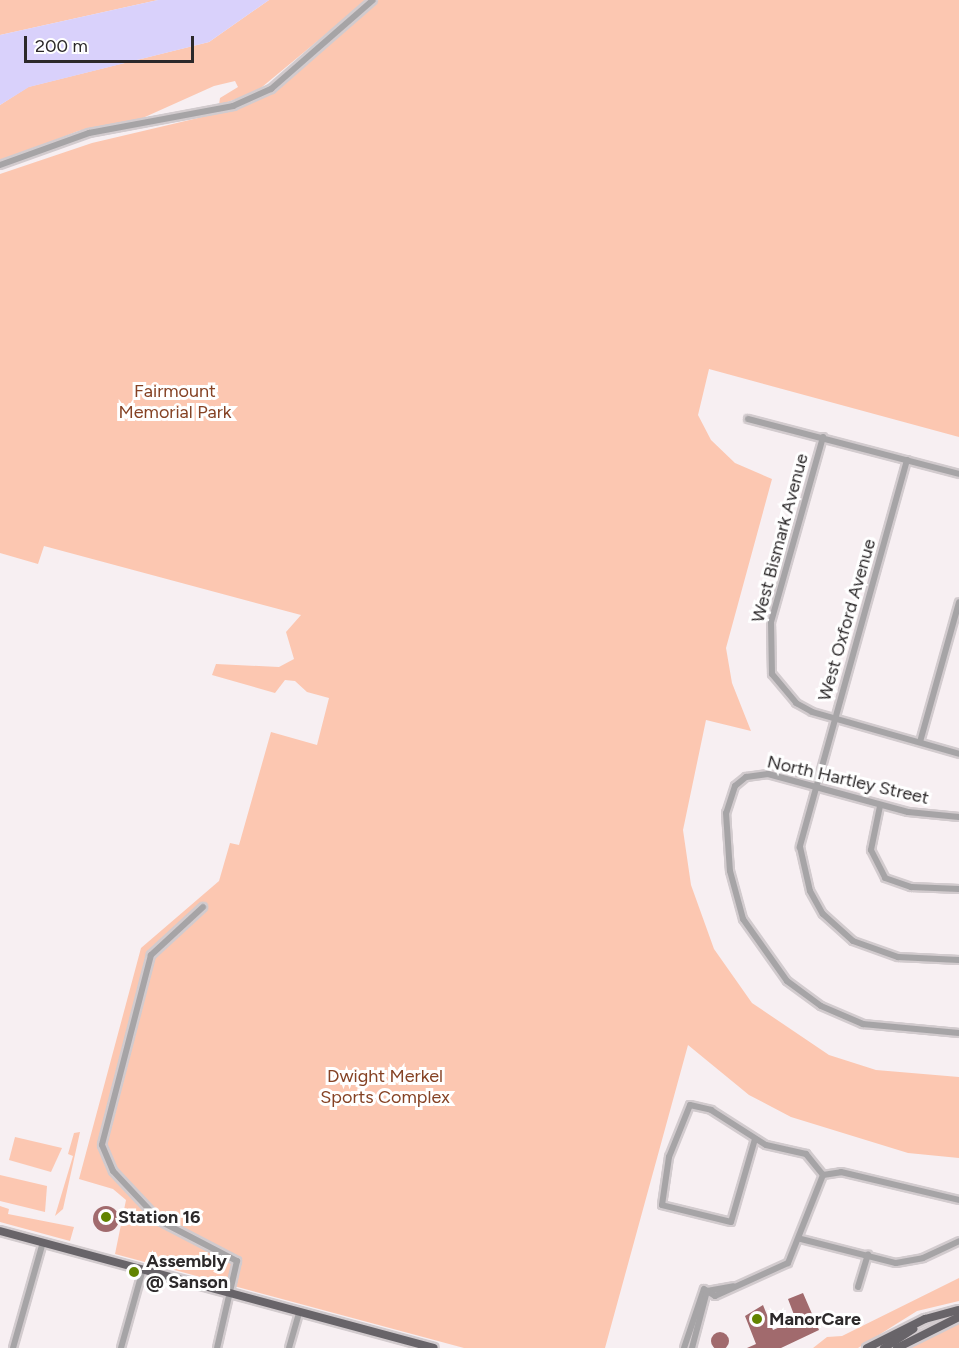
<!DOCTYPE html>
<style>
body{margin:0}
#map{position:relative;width:959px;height:1348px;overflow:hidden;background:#f7eff2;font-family:Figtree,sans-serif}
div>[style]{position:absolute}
.green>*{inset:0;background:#fcc7b1}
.water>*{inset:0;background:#d9d1fb}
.building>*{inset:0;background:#a16a6d}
.round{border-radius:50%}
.roads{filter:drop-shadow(2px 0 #d2cbce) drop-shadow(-2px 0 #d2cbce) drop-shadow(0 2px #d2cbce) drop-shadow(0 -2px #d2cbce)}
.minor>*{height:6px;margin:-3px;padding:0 3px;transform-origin:3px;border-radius:3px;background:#a6a4a6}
.major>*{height:8px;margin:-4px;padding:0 4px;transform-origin:4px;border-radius:4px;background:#686469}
.dots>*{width:16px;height:16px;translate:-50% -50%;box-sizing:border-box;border:3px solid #fff;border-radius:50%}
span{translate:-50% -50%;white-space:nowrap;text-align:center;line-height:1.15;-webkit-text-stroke:6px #fff;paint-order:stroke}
.park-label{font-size:18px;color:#854224}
.street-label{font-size:18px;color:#2c292a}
.poi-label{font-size:18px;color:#2c292a;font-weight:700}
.left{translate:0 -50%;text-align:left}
.scale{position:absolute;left:24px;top:36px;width:170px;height:27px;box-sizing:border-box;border:3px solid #2c292a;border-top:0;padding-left:8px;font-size:18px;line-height:21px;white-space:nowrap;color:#2c292a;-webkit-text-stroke:4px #fff;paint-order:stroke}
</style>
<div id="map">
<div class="green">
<i style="clip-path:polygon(0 0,158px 0,0 35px)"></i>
<i style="clip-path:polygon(269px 0,367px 0,256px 92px,219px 105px,220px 98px,238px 87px,235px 81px,214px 86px,136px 121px,78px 131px,0 162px,0 105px,28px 87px,209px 42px)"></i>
<i style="clip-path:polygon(378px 0,959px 0,959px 437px,709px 369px,698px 415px,711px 440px,735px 463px,772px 479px,726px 648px,732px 683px,751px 731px,706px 720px,683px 830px,691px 885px,714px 949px,752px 1003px,829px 1055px,876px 1070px,959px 1077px,959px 1158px,908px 1153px,791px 1117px,749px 1095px,688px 1045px,605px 1348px,464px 1348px,115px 1254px,126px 1200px,113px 1189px,79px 1179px,141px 948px,219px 881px,230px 843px,239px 845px,271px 732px,317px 745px,329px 698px,307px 692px,295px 681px,285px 680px,275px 693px,212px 675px,216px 664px,279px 667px,294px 659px,286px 632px,301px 615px,44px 546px,38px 564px,0 553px,0 174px,92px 143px,232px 110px,273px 91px)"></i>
<i style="clip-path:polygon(80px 1132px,63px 1209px,55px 1216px,73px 1156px,68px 1154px,74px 1133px)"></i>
<i style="clip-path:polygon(15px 1137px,62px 1148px,51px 1172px,9px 1160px)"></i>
<i style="clip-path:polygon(0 1175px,47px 1186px,45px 1212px,0 1201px)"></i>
<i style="clip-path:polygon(0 1206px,9px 1209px,8px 1214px,74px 1227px,70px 1241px,0 1222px)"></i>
<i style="clip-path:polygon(959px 1278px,959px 1301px,917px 1311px,858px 1348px,813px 1348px,827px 1337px,842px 1336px)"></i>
<i style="clip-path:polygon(959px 1321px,959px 1348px,904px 1348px)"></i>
</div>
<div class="water">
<i style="clip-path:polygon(158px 0,269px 0,209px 42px,29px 87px,0 105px,0 35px)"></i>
</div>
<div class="building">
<i class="round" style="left:93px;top:1206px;width:26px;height:26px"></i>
<i style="clip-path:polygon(803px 1293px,819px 1330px,781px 1348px,747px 1348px,756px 1344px,745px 1316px,763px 1305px,773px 1330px,796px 1320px,788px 1299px)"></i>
<i class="round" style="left:711px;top:1332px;width:18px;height:18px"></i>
</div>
<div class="roads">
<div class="minor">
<i style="left:0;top:165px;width:95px;rotate:-19.8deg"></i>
<i style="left:89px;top:133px;width:147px;rotate:-10.6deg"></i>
<i style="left:233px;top:106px;width:42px;rotate:-24.1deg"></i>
<i style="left:271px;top:89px;width:135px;rotate:-41.1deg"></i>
<i style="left:748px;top:419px;width:218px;rotate:14.6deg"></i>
<i style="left:823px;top:437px;width:192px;rotate:105.7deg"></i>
<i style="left:771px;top:622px;width:52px;rotate:88.9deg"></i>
<i style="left:772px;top:674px;width:38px;rotate:50deg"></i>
<i style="left:796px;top:703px;width:18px;rotate:29deg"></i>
<i style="left:812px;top:712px;width:153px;rotate:15.9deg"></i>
<i style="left:907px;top:460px;width:402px;rotate:105.5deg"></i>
<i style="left:800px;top:847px;width:45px;rotate:77.2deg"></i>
<i style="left:810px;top:891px;width:26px;rotate:61deg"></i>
<i style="left:823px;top:914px;width:40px;rotate:42deg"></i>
<i style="left:853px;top:941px;width:48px;rotate:19.6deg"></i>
<i style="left:898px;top:957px;width:61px;rotate:2.8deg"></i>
<i style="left:920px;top:742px;width:145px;rotate:-74.4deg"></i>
<i style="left:880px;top:806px;width:45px;rotate:101.6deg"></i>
<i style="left:871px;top:850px;width:31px;rotate:63deg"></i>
<i style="left:885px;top:878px;width:28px;rotate:19deg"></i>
<i style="left:911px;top:887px;width:48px;rotate:2.4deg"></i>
<i style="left:959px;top:817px;width:51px;rotate:-174.4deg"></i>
<i style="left:908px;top:812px;width:145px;rotate:-164.8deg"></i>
<i style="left:768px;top:774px;width:22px;rotate:172deg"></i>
<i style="left:746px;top:777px;width:14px;rotate:141deg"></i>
<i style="left:735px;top:786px;width:28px;rotate:108deg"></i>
<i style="left:726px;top:813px;width:58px;rotate:86.1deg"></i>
<i style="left:730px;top:871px;width:50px;rotate:74.8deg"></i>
<i style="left:743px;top:919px;width:76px;rotate:54.6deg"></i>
<i style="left:787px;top:981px;width:42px;rotate:36.3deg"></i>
<i style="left:821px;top:1006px;width:46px;rotate:23.2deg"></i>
<i style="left:863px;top:1024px;width:96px;rotate:5.4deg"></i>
<i style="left:203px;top:907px;width:71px;rotate:137.3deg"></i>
<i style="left:151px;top:955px;width:196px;rotate:104.5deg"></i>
<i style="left:102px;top:1145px;width:28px;rotate:67deg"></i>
<i style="left:113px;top:1171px;width:69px;rotate:46.8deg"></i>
<i style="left:160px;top:1221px;width:87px;rotate:27.5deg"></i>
<i style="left:237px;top:1261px;width:89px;rotate:102.9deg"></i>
<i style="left:755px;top:1139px;width:86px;rotate:106.1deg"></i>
<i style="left:731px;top:1222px;width:71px;rotate:-166.2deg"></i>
<i style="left:662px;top:1205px;width:49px;rotate:-81.7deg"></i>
<i style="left:669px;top:1157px;width:56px;rotate:-68deg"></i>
<i style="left:690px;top:1105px;width:22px;rotate:13deg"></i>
<i style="left:711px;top:1110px;width:65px;rotate:32.5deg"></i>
<i style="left:766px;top:1145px;width:41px;rotate:12.7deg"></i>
<i style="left:806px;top:1154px;width:27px;rotate:51deg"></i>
<i style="left:823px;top:1175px;width:18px;rotate:-9deg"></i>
<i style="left:841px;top:1172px;width:121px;rotate:13.3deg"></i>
<i style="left:801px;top:1239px;width:98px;rotate:14.2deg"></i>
<i style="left:896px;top:1263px;width:27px;rotate:-10deg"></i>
<i style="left:923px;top:1258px;width:40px;rotate:-25deg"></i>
<i style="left:858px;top:1287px;width:34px;rotate:-73deg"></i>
<i style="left:707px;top:1291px;width:27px;rotate:-10deg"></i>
<i style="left:13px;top:1348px;width:110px;rotate:-74.2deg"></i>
<i style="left:121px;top:1348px;width:82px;rotate:-74.4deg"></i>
<i style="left:289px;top:1348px;width:37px;rotate:-74deg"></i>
<i style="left:684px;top:1348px;width:62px;rotate:-71.3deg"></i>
<i style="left:704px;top:1289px;width:13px;rotate:32deg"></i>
<i style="left:715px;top:1296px;width:80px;rotate:-24.3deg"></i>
<i style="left:788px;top:1263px;width:95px;rotate:-68.3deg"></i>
<i style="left:692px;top:1348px;width:59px;rotate:-75.3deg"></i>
</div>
<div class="major">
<i style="left:0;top:1231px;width:449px;rotate:15.1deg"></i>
<i style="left:867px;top:1348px;width:65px;rotate:-26.6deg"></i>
<i style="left:925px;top:1319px;width:34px;rotate:-15deg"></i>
<i style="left:884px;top:1348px;width:35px;rotate:-33deg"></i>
<i style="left:897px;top:1348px;width:69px;rotate:-26.6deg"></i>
</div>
</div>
<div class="dots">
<i style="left:106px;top:1217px;background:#628400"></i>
<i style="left:134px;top:1272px;background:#628400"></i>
<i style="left:757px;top:1319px;background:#628400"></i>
</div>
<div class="park-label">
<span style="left:175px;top:402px">Fairmount<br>Memorial Park</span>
<span style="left:385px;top:1087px">Dwight Merkel<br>Sports Complex</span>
</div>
<div class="street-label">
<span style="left:780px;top:538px;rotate:-75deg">West Bismark Avenue</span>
<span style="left:847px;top:620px;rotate:-74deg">West Oxford Avenue</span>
<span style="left:848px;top:780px;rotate:13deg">North Hartley Street</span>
</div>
<div class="poi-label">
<span class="left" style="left:118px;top:1217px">Station 16</span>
<span class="left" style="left:146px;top:1272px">Assembly<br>@ Sanson</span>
<span class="left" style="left:769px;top:1319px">ManorCare</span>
</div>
<div class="scale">200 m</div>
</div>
